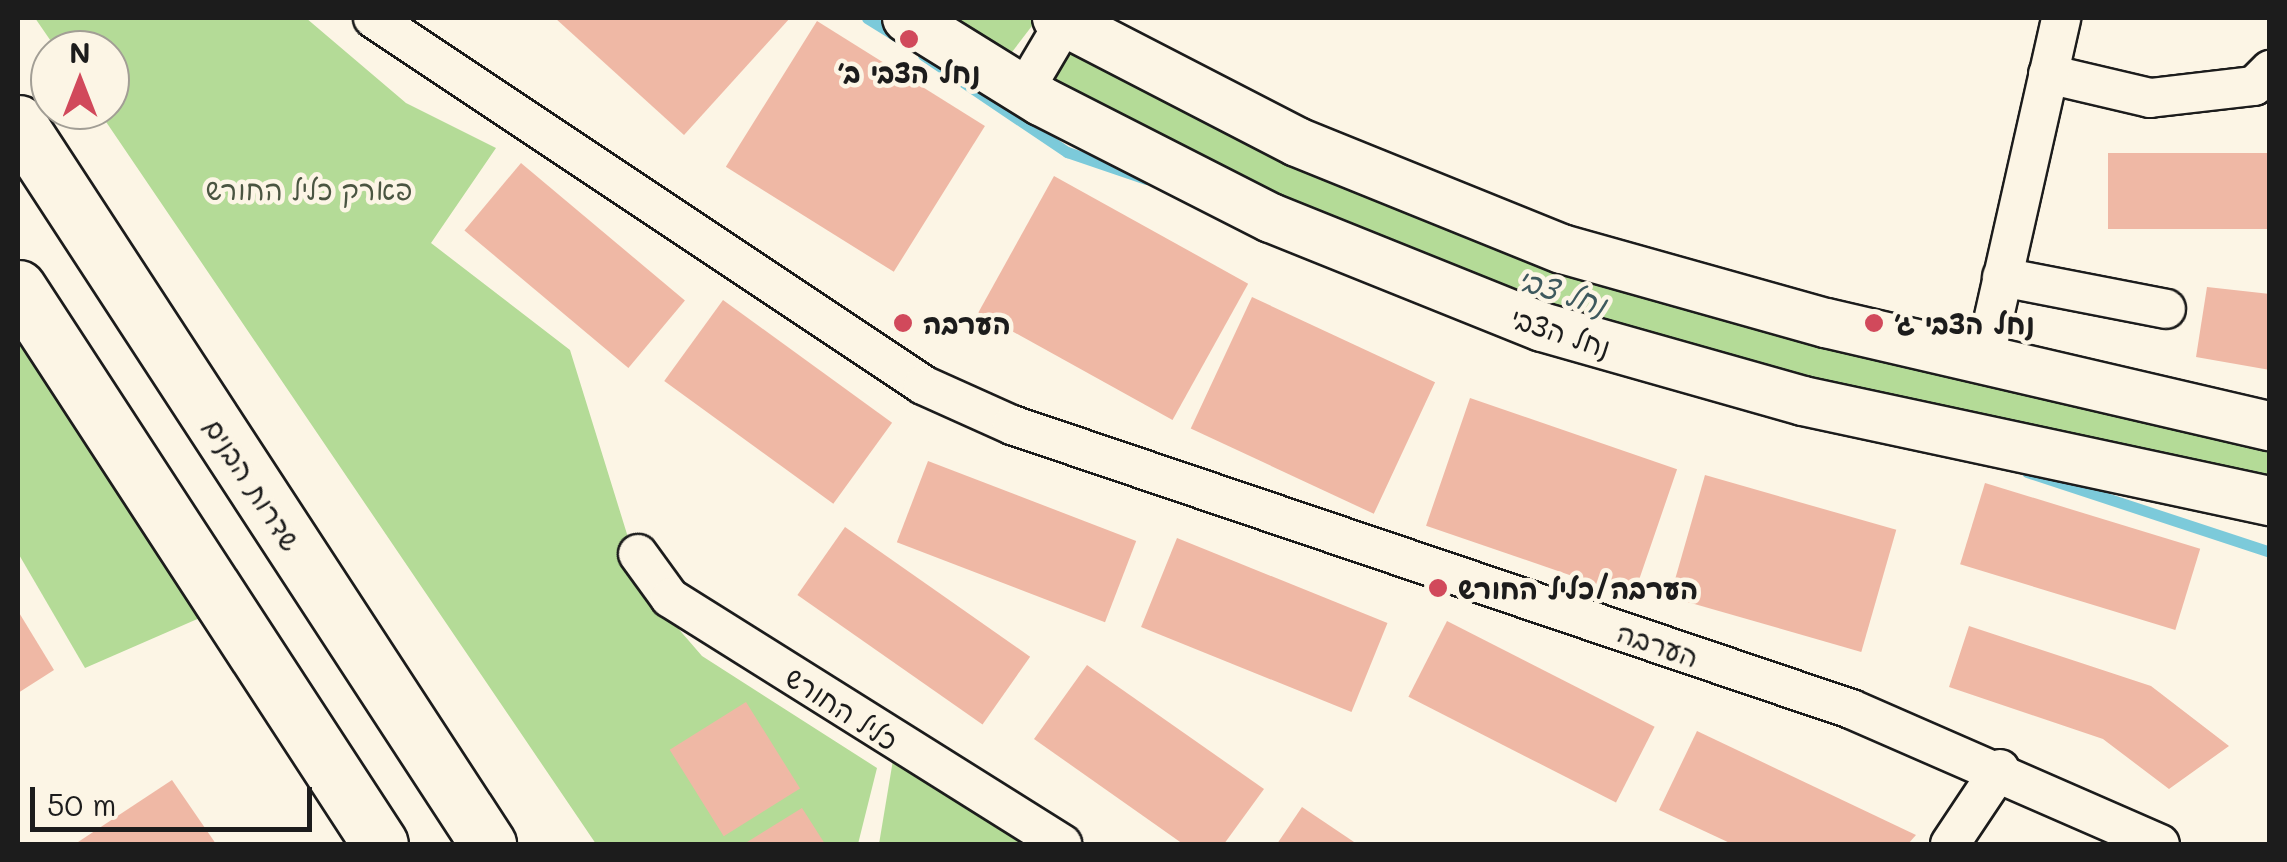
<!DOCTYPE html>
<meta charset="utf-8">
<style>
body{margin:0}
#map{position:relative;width:2287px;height:862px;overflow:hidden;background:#fcf5e5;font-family:Mali,"Playpen Sans Hebrew",sans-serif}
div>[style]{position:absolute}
.green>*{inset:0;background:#b4db97}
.stream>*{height:11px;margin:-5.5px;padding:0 5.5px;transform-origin:5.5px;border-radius:5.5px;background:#7ccada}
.building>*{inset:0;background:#efb8a5;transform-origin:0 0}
.roads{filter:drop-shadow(2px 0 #1c1c1c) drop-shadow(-2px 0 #1c1c1c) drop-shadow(0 2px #1c1c1c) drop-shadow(0 -2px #1c1c1c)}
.minor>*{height:38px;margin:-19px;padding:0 19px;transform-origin:19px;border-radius:19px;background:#fcf5e5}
.tertiary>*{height:48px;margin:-24px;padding:0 24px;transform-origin:24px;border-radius:24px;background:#fcf5e5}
.secondary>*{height:55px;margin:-27.5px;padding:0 27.5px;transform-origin:27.5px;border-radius:27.5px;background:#fcf5e5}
.dots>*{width:28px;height:28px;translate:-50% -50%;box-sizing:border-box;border:5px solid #fcf5e5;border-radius:50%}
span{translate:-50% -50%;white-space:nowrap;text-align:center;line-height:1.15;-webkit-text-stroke:9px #fcf5e5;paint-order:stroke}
.poi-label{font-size:28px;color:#1c1c1c;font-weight:700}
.left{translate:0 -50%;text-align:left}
.park-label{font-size:28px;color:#4a5541}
.street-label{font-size:28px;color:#1c1c1c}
.water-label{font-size:30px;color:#3e595e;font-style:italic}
.frame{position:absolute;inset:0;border:20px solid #1c1c1c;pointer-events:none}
.north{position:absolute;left:30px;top:30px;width:100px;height:100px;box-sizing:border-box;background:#fcf5e5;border:2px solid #a29e95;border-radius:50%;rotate:0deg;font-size:28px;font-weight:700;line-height:40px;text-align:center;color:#1c1c1c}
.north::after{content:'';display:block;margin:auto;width:35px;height:45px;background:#d1495b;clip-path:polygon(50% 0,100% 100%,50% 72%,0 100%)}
.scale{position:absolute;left:30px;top:787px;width:282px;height:45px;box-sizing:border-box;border:5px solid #1c1c1c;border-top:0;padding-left:12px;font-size:30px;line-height:35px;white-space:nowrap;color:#1c1c1c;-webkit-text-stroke:8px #fcf5e5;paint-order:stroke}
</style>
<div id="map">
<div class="green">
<i style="clip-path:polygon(35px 18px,306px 18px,406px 103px,496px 148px,431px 243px,570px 350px,644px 589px,702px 656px,877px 768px,858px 844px,596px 844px,98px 110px,110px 110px,110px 50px,57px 50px)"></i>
<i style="clip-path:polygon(917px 18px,1038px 18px,999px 69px)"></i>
<i style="clip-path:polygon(1075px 40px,1275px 142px,2269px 434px,2269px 495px,1498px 305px,1043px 94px)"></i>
<i style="clip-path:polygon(18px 339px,202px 617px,85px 668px,18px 553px)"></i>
<i style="clip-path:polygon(893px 760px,1023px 844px,879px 844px)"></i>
</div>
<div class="stream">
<i style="left:867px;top:18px;width:39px;rotate:32deg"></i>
<i style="left:923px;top:55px;width:174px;rotate:34deg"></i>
<i style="left:1067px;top:152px;width:83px;rotate:18.9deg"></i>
<i style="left:2027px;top:472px;width:256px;rotate:18.2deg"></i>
</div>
<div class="building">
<i style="clip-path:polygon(555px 18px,790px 18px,684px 135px)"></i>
<i style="left:817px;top:21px;width:198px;height:172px;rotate:32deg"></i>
<i style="left:2270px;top:153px;width:76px;height:162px;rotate:90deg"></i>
<i style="left:521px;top:163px;width:214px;height:88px;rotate:40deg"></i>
<i style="left:1054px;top:176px;width:222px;height:156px;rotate:29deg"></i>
<i style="clip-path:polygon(2207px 287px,2270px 294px,2270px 370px,2196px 357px)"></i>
<i style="left:1252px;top:297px;width:202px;height:145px;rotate:25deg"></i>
<i style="left:723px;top:300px;width:209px;height:100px;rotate:36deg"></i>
<i style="left:1470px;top:398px;width:219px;height:135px;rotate:19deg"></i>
<i style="left:928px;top:461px;width:223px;height:87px;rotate:21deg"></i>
<i style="left:1705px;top:475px;width:199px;height:127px;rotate:16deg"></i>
<i style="left:1985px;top:483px;width:225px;height:85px;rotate:17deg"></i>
<i style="left:845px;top:527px;width:226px;height:83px;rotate:35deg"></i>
<i style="left:1177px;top:538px;width:227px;height:96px;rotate:22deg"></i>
<i style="clip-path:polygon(18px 611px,54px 670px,18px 693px)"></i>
<i style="left:1447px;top:621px;width:233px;height:85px;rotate:27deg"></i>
<i style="clip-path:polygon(1969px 626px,2151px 686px,2229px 746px,2169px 789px,2103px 739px,1949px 687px)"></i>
<i style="clip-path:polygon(1087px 665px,1264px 789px,1224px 844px,1183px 844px,1034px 739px)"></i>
<i style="left:746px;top:702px;width:102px;height:90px;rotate:58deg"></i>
<i style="clip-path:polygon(1697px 731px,1916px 835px,1908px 844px,1732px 844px,1659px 810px)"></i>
<i style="clip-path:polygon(172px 780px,216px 844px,75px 844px)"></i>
<i style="clip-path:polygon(1302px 807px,1357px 844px,1277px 844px)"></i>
<i style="clip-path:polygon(802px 808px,825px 844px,744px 844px)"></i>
</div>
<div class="roads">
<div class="minor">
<i style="left:373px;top:18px;width:661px;rotate:33.71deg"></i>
<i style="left:923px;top:385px;width:98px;rotate:24.2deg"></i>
<i style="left:1012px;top:425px;width:886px;rotate:18.7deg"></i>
<i style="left:1851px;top:709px;width:337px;rotate:23.6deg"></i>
<i style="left:2048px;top:74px;width:105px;rotate:13.2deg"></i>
<i style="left:2150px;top:98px;width:105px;rotate:-6.6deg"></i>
<i style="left:2254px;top:86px;width:23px;rotate:-45deg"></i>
<i style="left:1025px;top:89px;width:82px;rotate:-59.4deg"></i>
<i style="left:2002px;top:277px;width:167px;rotate:11deg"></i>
<i style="left:1984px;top:361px;width:352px;rotate:-77.3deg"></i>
<i style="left:638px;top:554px;width:54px;rotate:54deg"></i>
<i style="left:670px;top:598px;width:463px;rotate:32.1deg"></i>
<i style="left:1950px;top:844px;width:90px;rotate:-56.3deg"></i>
</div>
<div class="tertiary">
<i style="left:907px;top:18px;width:158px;rotate:31.8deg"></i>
<i style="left:1041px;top:101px;width:258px;rotate:27deg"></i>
<i style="left:1271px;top:218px;width:292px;rotate:21.9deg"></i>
<i style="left:1542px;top:327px;width:271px;rotate:15.8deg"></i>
<i style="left:1803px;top:401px;width:478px;rotate:12.1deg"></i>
<i style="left:1057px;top:18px;width:270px;rotate:27.3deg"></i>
<i style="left:1297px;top:142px;width:286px;rotate:22deg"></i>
<i style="left:1562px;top:249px;width:274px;rotate:15.7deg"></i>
<i style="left:1826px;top:323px;width:456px;rotate:13.1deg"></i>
</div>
<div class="secondary">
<i style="left:18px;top:123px;width:861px;rotate:56.9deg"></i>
<i style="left:18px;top:288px;width:663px;rotate:56.93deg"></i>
</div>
</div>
<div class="dots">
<i style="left:909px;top:39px;background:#d1495b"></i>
<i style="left:903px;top:323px;background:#d1495b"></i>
<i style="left:1874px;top:323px;background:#d1495b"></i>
<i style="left:1438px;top:588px;background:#d1495b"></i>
</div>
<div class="poi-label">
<span style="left:909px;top:72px">נחל הצבי ב׳</span>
<span class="left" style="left:923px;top:323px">הערבה</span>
<span class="left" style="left:1894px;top:323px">נחל הצבי ג׳</span>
<span class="left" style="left:1458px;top:588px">הערבה/כליל החורש</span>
</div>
<div class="park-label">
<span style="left:309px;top:189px">פארק כליל החורש</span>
</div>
<div class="street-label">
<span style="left:1561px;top:332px;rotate:18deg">נחל הצבי</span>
<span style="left:253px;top:484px;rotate:57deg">שדרות הבנים</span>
<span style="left:1658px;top:644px;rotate:19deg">הערבה</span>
<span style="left:842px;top:708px;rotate:33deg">כליל החורש</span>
</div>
<div class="water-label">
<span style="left:1562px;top:291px;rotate:18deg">נחל צבי</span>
</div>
<div class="frame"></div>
<div class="north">N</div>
<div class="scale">50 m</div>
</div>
